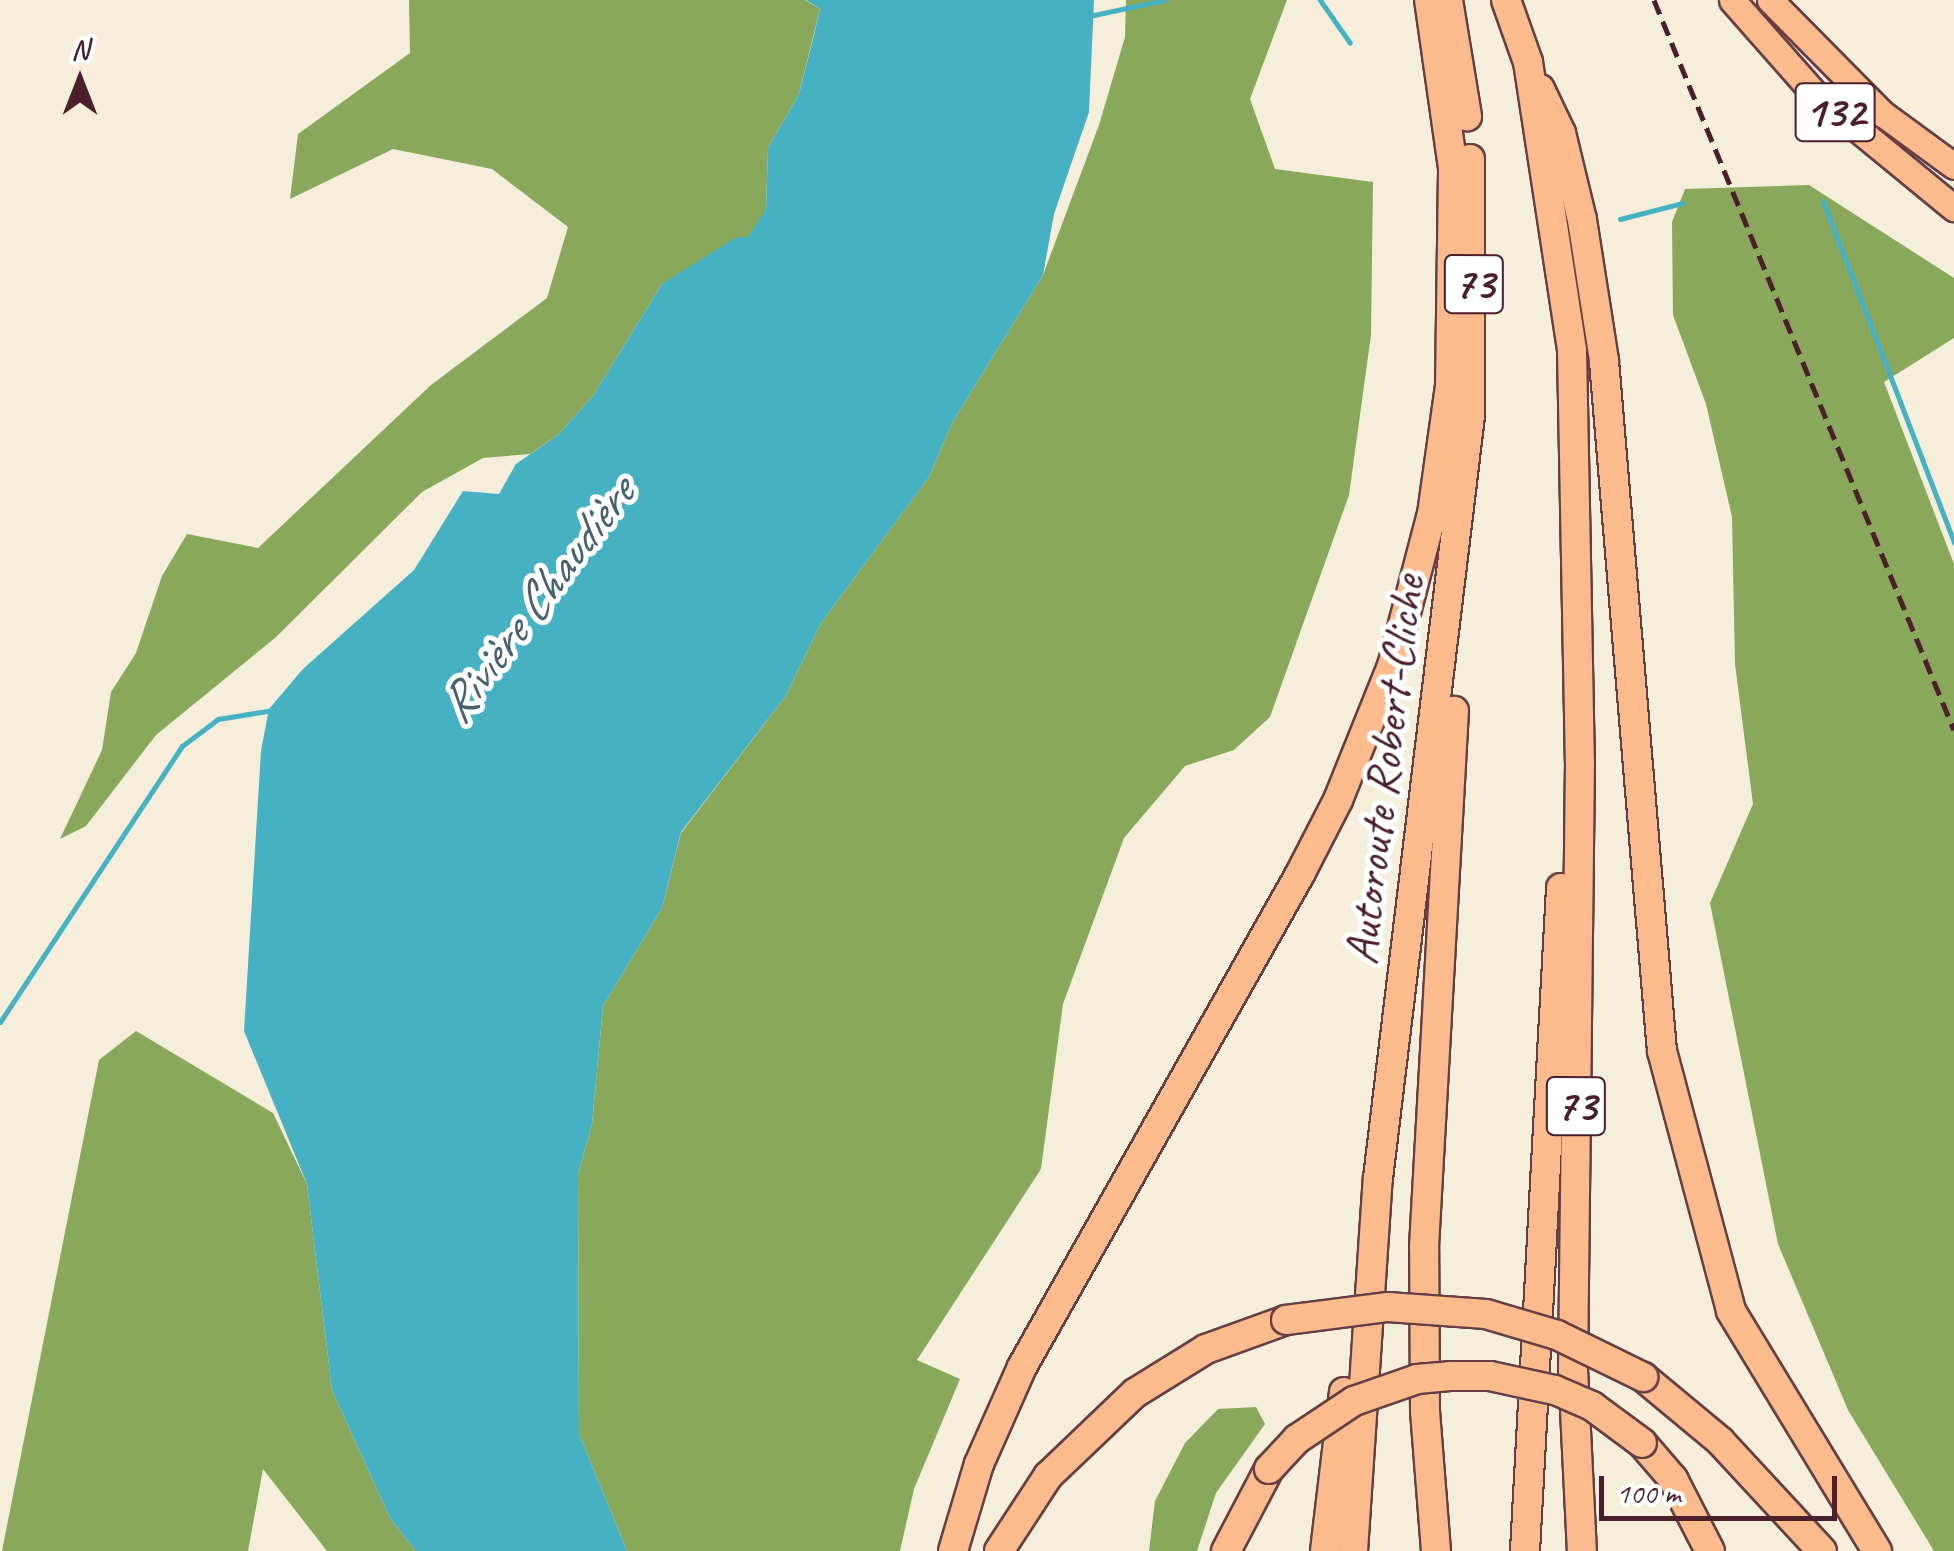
<!DOCTYPE html>
<meta charset="utf-8">
<style>
body{margin:0}
#map{position:relative;width:1954px;height:1551px;overflow:hidden;background:#f4eedb;font-family:Caveat,sans-serif}
div>[style]{position:absolute}
.forest>*{inset:0;background:#8aa85b}
.water>*{inset:0;background:#45b1c3}
.stream>*{height:5px;margin:-2.5px;padding:0 2.5px;transform-origin:2.5px;border-radius:2.5px;background:#45b1c3}
.roads{filter:drop-shadow(2px 0 #643e45) drop-shadow(-2px 0 #643e45) drop-shadow(0 2px #643e45) drop-shadow(0 -2px #643e45)}
.primary>*{height:25px;margin:-12.5px;padding:0 12.5px;transform-origin:12.5px;border-radius:12.5px;background:#fbbb8d}
.motorway>*{height:28px;margin:-14px;padding:0 14px;transform-origin:14px;border-radius:14px;background:#fbbb8d}
.rail>*{height:5px;margin-top:-2.5px;transform-origin:0;background:repeating-linear-gradient(90deg,#4a1f2b 0 15px,transparent 0 23px)}
.bridges{filter:drop-shadow(2px 0 #643e45) drop-shadow(-2px 0 #643e45) drop-shadow(0 2px #643e45) drop-shadow(0 -2px #643e45)}
.motorway-bridge>*{height:28px;margin:-14px;padding:0 14px;transform-origin:14px;border-radius:14px;background:#fbbb8d}
span{translate:-50% -50%;white-space:nowrap;text-align:center;line-height:1.15;-webkit-text-stroke:10px #fff;paint-order:stroke}
.shield-label span{padding:2px 8px;background:#fff;border:2px solid;border-radius:8px;-webkit-text-stroke-width:0}
.shield-label{font-size:45px;color:#4a1f2b;font-weight:700}
.street-label{font-size:48px;color:#4a1f2b}
.water-label{font-size:50px;color:#48616f;font-style:italic}
.north{position:absolute;left:30px;top:30px;width:100px;height:100px;-webkit-text-stroke:8px #fff;paint-order:stroke;rotate:0deg;font-size:28px;font-weight:700;line-height:40px;text-align:center;color:#4a1f2b}
.north::after{content:'';display:block;margin:auto;width:35px;height:45px;background:#4a1f2b;clip-path:polygon(50% 0,100% 100%,50% 72%,0 100%)}
.scale{position:absolute;left:1599px;top:1476px;width:238px;height:45px;box-sizing:border-box;border:5px solid #4a1f2b;border-top:0;padding-left:12px;font-size:30px;line-height:35px;white-space:nowrap;color:#4a1f2b;-webkit-text-stroke:8px #fff;paint-order:stroke}
</style>
<div id="map">
<div class="forest">
<i style="clip-path:polygon(409px 0,805px 0,820px 9px,799px 94px,768px 148px,766px 210px,748px 238px,662px 284px,593px 396px,558px 435px,530px 454px,483px 458px,422px 492px,275px 638px,156px 735px,86px 826px,60px 839px,102px 750px,111px 692px,136px 653px,162px 576px,187px 534px,258px 548px,431px 385px,547px 298px,568px 227px,492px 169px,393px 149px,290px 199px,298px 134px,410px 53px)"></i>
<i style="clip-path:polygon(1126px 0,1287px 0,1250px 99px,1275px 169px,1373px 182px,1371px 335px,1349px 495px,1270px 717px,1234px 750px,1185px 766px,1124px 838px,1063px 1004px,1041px 1169px,917px 1360px,960px 1379px,914px 1489px,900px 1551px,627px 1551px,579px 1434px,578px 1174px,592px 1124px,603px 1006px,662px 908px,681px 833px,785px 697px,821px 623px,929px 477px,952px 423px,1043px 275px,1099px 125px,1125px 37px)"></i>
<i style="clip-path:polygon(1809px 185px,1954px 278px,1954px 338px,1884px 382px,1954px 564px,1954px 1551px,1934px 1551px,1848px 1410px,1778px 1244px,1710px 903px,1753px 804px,1735px 664px,1732px 517px,1706px 404px,1673px 315px,1672px 222px,1685px 189px)"></i>
<i style="clip-path:polygon(136px 1031px,273px 1113px,307px 1184px,332px 1390px,390px 1518px,416px 1551px,327px 1551px,263px 1469px,248px 1551px,2px 1551px,99px 1060px)"></i>
<i style="clip-path:polygon(1256px 1407px,1265px 1424px,1216px 1493px,1197px 1551px,1149px 1551px,1155px 1501px,1185px 1443px,1218px 1409px)"></i>
</div>
<div class="water">
<i style="clip-path:polygon(806px 0,1094px 0,1089px 112px,1054px 214px,1043px 275px,952px 423px,929px 477px,821px 623px,785px 697px,681px 832px,662px 908px,603px 1006px,592px 1124px,578px 1174px,579px 1434px,627px 1551px,416px 1551px,390px 1518px,332px 1390px,307px 1184px,244px 1031px,261px 751px,269px 709px,303px 669px,414px 570px,463px 491px,499px 494px,516px 464px,558px 435px,593px 396px,662px 284px,735px 238px,748px 237px,766px 209px,768px 148px,799px 94px,813px 39px,820px 9px)"></i>
</div>
<div class="stream">
<i style="left:1320px;top:0;width:52px;rotate:55.1deg"></i>
<i style="left:1089px;top:16px;width:77px;rotate:-12deg"></i>
<i style="left:1823px;top:201px;width:366px;rotate:69deg"></i>
<i style="left:1620px;top:219px;width:65px;rotate:-14.3deg"></i>
<i style="left:0;top:1022px;width:331px;rotate:-56.6deg"></i>
<i style="left:182px;top:746px;width:45px;rotate:-36.9deg"></i>
<i style="left:218px;top:719px;width:56px;rotate:-9.3deg"></i>
</div>
<div class="roads">
<div class="primary">
<i style="left:1732px;top:0;width:125px;rotate:48.6deg"></i>
<i style="left:1815px;top:94px;width:180px;rotate:39.4deg"></i>
<i style="left:1770px;top:0;width:161px;rotate:45.3deg"></i>
<i style="left:1883px;top:114px;width:88px;rotate:36.2deg"></i>
</div>
<div class="motorway">
<i style="left:1448px;top:0;width:118px;rotate:80.7deg"></i>
<i style="left:1506px;top:0;width:66px;rotate:70.5deg"></i>
<i style="left:1528px;top:62px;width:292px;rotate:81.3deg"></i>
<i style="left:1572px;top:351px;width:411px;rotate:88.9deg"></i>
<i style="left:1580px;top:762px;width:607px;rotate:90.66deg"></i>
<i style="left:1573px;top:1369px;width:182px;rotate:87.2deg"></i>
<i style="left:1540px;top:89px;width:49px;rotate:64.5deg"></i>
<i style="left:1561px;top:133px;width:89px;rotate:76.4deg"></i>
<i style="left:1582px;top:220px;width:143px;rotate:81.1deg"></i>
<i style="left:1604px;top:361px;width:692px;rotate:85.2deg"></i>
<i style="left:1662px;top:1051px;width:269px;rotate:75.1deg"></i>
<i style="left:1731px;top:1311px;width:281px;rotate:58.7deg"></i>
<i style="left:1643px;top:1377px;width:100px;rotate:39.7deg"></i>
<i style="left:1720px;top:1441px;width:150px;rotate:47.2deg"></i>
<i style="left:1642px;top:1443px;width:48px;rotate:49.3deg"></i>
<i style="left:1673px;top:1479px;width:81px;rotate:62.8deg"></i>
<i style="left:953px;top:1551px;width:91px;rotate:-73.4deg"></i>
<i style="left:979px;top:1464px;width:106px;rotate:-66.1deg"></i>
<i style="left:1022px;top:1367px;width:566px;rotate:-60.58deg"></i>
<i style="left:1300px;top:874px;width:83px;rotate:-62.8deg"></i>
<i style="left:1338px;top:800px;width:144px;rotate:-68.1deg"></i>
<i style="left:1392px;top:666px;width:157px;rotate:-75.3deg"></i>
<i style="left:1432px;top:514px;width:129px;rotate:-82deg"></i>
<i style="left:1450px;top:386px;width:218px;rotate:-89.2deg"></i>
<i style="left:1453px;top:168px;width:170px;rotate:-98.1deg"></i>
<i style="left:999px;top:1551px;width:90px;rotate:-56.8deg"></i>
<i style="left:1048px;top:1476px;width:120px;rotate:-43.7deg"></i>
<i style="left:1135px;top:1393px;width:84px;rotate:-31.8deg"></i>
<i style="left:1206px;top:1349px;width:85px;rotate:-19.9deg"></i>
<i style="left:1226px;top:1551px;width:93px;rotate:-62.3deg"></i>
<i style="left:1325px;top:1551px;width:160px;rotate:-83.2deg"></i>
<i style="left:1353px;top:1551px;width:374px;rotate:-86.2deg"></i>
<i style="left:1378px;top:1178px;width:768px;rotate:-83.12deg"></i>
<i style="left:1470px;top:416px;width:257px;rotate:-90deg"></i>
<i style="left:1436px;top:1551px;width:140px;rotate:-94.5deg"></i>
<i style="left:1425px;top:1411px;width:164px;rotate:-90.3deg"></i>
<i style="left:1424px;top:1247px;width:537px;rotate:-86.8deg"></i>
<i style="left:1525px;top:1551px;width:664px;rotate:-86.89deg"></i>
</div>
</div>
<div class="rail">
<i style="left:1654px;top:0;width:789px;rotate:67.66deg"></i>
</div>
<div class="bridges">
<div class="motorway-bridge">
<i style="left:1286px;top:1320px;width:103px;rotate:-7.3deg"></i>
<i style="left:1388px;top:1307px;width:98px;rotate:4.1deg"></i>
<i style="left:1486px;top:1314px;width:74px;rotate:16.5deg"></i>
<i style="left:1557px;top:1335px;width:96px;rotate:26deg"></i>
<i style="left:1269px;top:1469px;width:41px;rotate:-47deg"></i>
<i style="left:1297px;top:1439px;width:69px;rotate:-33.7deg"></i>
<i style="left:1354px;top:1401px;width:67px;rotate:-19.2deg"></i>
<i style="left:1417px;top:1379px;width:33px;rotate:-5deg"></i>
<i style="left:1450px;top:1376px;width:40px"></i>
<i style="left:1490px;top:1376px;width:66px;rotate:12.2deg"></i>
<i style="left:1555px;top:1390px;width:40px;rotate:23.4deg"></i>
<i style="left:1592px;top:1406px;width:62px;rotate:36.5deg"></i>
</div>
</div>
<div class="shield-label">
<span style="left:1835px;top:112px">132</span>
<span style="left:1474px;top:284px">73</span>
<span style="left:1576px;top:1106px">73</span>
</div>
<div class="street-label">
<span style="left:1384px;top:770px;rotate:-83deg">Autoroute Robert-Cliche</span>
</div>
<div class="water-label">
<span style="left:536px;top:600px;rotate:-53deg">Rivière Chaudière</span>
</div>
<div class="north">N</div>
<div class="scale">100 m</div>
</div>
